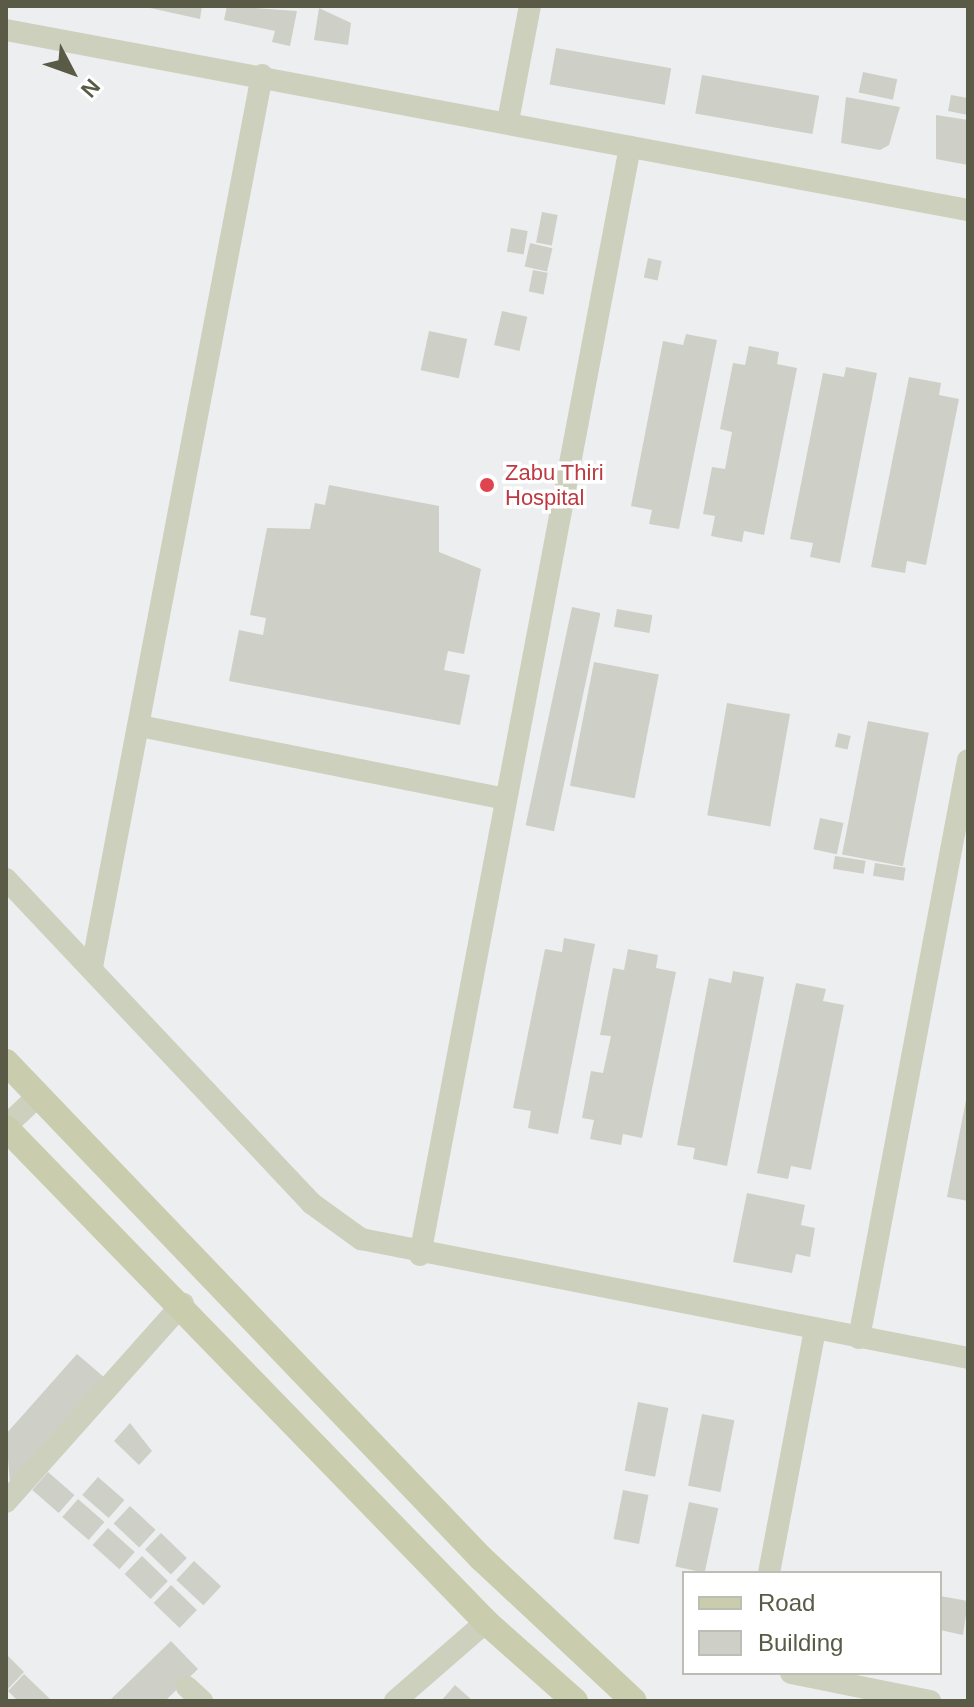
<!DOCTYPE html>
<style>
body{margin:0}
#map{position:relative;width:974px;height:1707px;overflow:hidden;background:#edeef0;font-family:Arial,sans-serif}
div>[style]{position:absolute}
.building>*{inset:0;background:#ced0c7;transform-origin:0 0}
.minor>*{height:22px;margin:-11px;padding:0 11px;transform-origin:11px;border-radius:11px;background:#ced0be}
.major>*{height:26px;margin:-13px;padding:0 13px;transform-origin:13px;border-radius:13px;background:#c9ccad}
.dots>*{width:22px;height:22px;translate:-50% -50%;box-sizing:border-box;border:4px solid #fff;border-radius:50%}
span{translate:-50% -50%;white-space:nowrap;text-align:center;line-height:1.15;-webkit-text-stroke:7px #fff;paint-order:stroke}
.health-label{font-size:22px;color:#be3a42}
.left{translate:0 -50%;text-align:left}
.frame{position:absolute;inset:0;border:8px solid #595b46;pointer-events:none}
.legend{position:absolute;left:682px;top:1571px;width:260px;height:104px;box-sizing:border-box;background:#fff;border:2px solid #bdbdb5;margin:0;padding:10px 14px;list-style:none;font-size:24px;color:#595b46}
.legend li{display:flex;align-items:center;gap:16px;height:40px}
.legend b{width:40px;border:2px solid #bdbdb5}
.north{position:absolute;left:32px;top:32px;width:80px;height:80px;-webkit-text-stroke:6px #fff;paint-order:stroke;rotate:131deg;font-size:22px;font-weight:700;line-height:32px;text-align:center;color:#595b46}
.north::after{content:'';display:block;margin:auto;width:28px;height:36px;background:#595b46;clip-path:polygon(50% 0,100% 100%,50% 72%,0 100%)}
</style>
<div id="map">
<div class="building">
<i style="clip-path:polygon(141px 6px,202px 6px,200px 19px)"></i>
<i style="clip-path:polygon(227px 6px,297px 11px,290px 46px,272px 42px,275px 31px,224px 20px)"></i>
<i style="clip-path:polygon(319px 8px,351px 23px,348px 45px,314px 40px)"></i>
<i style="left:556px;top:48px;width:117px;height:37px;rotate:10deg"></i>
<i style="left:863px;top:72px;width:35px;height:21px;rotate:12deg"></i>
<i style="left:702px;top:75px;width:119px;height:39px;rotate:10deg"></i>
<i style="clip-path:polygon(951px 95px,968px 98px,968px 115px,948px 111px)"></i>
<i style="clip-path:polygon(846px 97px,900px 107px,889px 145px,880px 150px,841px 143px)"></i>
<i style="clip-path:polygon(936px 115px,968px 120px,968px 165px,936px 159px)"></i>
<i style="left:542px;top:212px;width:16px;height:31px;rotate:11deg"></i>
<i style="left:511px;top:228px;width:17px;height:24px;rotate:10deg"></i>
<i style="left:530px;top:243px;width:23px;height:24px;rotate:13deg"></i>
<i style="left:648px;top:258px;width:14px;height:20px;rotate:12deg"></i>
<i style="left:533px;top:270px;width:15px;height:22px;rotate:11deg"></i>
<i style="left:502px;top:311px;width:26px;height:35px;rotate:13deg"></i>
<i style="left:429px;top:331px;width:39px;height:40px;rotate:12deg"></i>
<i style="clip-path:polygon(686px 334px,717px 340px,679px 529px,649px 524px,652px 510px,631px 506px,663px 341px,683px 345px)"></i>
<i style="clip-path:polygon(749px 346px,779px 352px,777px 364px,797px 368px,764px 535px,744px 531px,742px 542px,711px 536px,715px 516px,703px 514px,712px 467px,725px 469px,732px 432px,720px 429px,733px 363px,745px 365px)"></i>
<i style="clip-path:polygon(846px 367px,877px 373px,840px 563px,810px 557px,813px 543px,790px 539px,823px 373px,844px 377px)"></i>
<i style="clip-path:polygon(909px 377px,941px 383px,939px 395px,959px 399px,926px 565px,907px 561px,905px 573px,871px 567px)"></i>
<i style="clip-path:polygon(329px 485px,439px 506px,439px 552px,481px 569px,464px 654px,448px 651px,444px 670px,470px 675px,460px 725px,229px 681px,239px 630px,263px 635px,266px 618px,250px 615px,267px 528px,310px 529px,315px 503px,325px 505px)"></i>
<i style="left:572px;top:607px;width:29px;height:223px;rotate:12deg"></i>
<i style="left:617px;top:609px;width:36px;height:18px;rotate:10deg"></i>
<i style="left:594px;top:662px;width:66px;height:126px;rotate:11deg"></i>
<i style="left:727px;top:703px;width:64px;height:114px;rotate:10deg"></i>
<i style="left:868px;top:721px;width:62px;height:136px;rotate:11deg"></i>
<i style="left:838px;top:733px;width:13px;height:14px;rotate:13deg"></i>
<i style="left:820px;top:818px;width:24px;height:32px;rotate:12deg"></i>
<i style="left:835px;top:856px;width:31px;height:13px;rotate:9deg"></i>
<i style="left:875px;top:863px;width:31px;height:13px;rotate:9deg"></i>
<i style="clip-path:polygon(564px 938px,595px 944px,558px 1134px,528px 1128px,531px 1111px,513px 1108px,545px 949px,562px 952px)"></i>
<i style="clip-path:polygon(628px 949px,658px 955px,656px 968px,676px 972px,642px 1138px,623px 1134px,621px 1145px,590px 1139px,594px 1120px,582px 1118px,591px 1071px,603px 1073px,611px 1036px,600px 1035px,613px 968px,624px 970px)"></i>
<i style="clip-path:polygon(733px 971px,764px 977px,727px 1166px,693px 1159px,695px 1148px,677px 1145px,709px 978px,731px 983px)"></i>
<i style="clip-path:polygon(796px 983px,826px 989px,823px 1001px,844px 1005px,811px 1170px,791px 1166px,788px 1179px,757px 1173px)"></i>
<i style="clip-path:polygon(967px 1095px,968px 1095px,968px 1201px,947px 1197px)"></i>
<i style="clip-path:polygon(747px 1193px,805px 1205px,801px 1225px,815px 1228px,810px 1257px,796px 1254px,792px 1273px,733px 1262px)"></i>
<i style="clip-path:polygon(77px 1354px,105px 1378px,10px 1484px,6px 1434px)"></i>
<i style="left:638px;top:1402px;width:31px;height:70px;rotate:11deg"></i>
<i style="left:702px;top:1414px;width:33px;height:73px;rotate:11deg"></i>
<i style="clip-path:polygon(130px 1423px,152px 1451px,139px 1465px,114px 1441px)"></i>
<i style="left:48px;top:1472px;width:35px;height:24px;rotate:41deg"></i>
<i style="left:98px;top:1477px;width:35px;height:24px;rotate:41deg"></i>
<i style="left:623px;top:1490px;width:26px;height:50px;rotate:11deg"></i>
<i style="left:78px;top:1499px;width:35px;height:24px;rotate:41deg"></i>
<i style="left:689px;top:1502px;width:30px;height:66px;rotate:12deg"></i>
<i style="left:130px;top:1506px;width:35px;height:24px;rotate:43deg"></i>
<i style="left:108px;top:1528px;width:36px;height:23px;rotate:42deg"></i>
<i style="left:161px;top:1533px;width:36px;height:23px;rotate:44deg"></i>
<i style="left:142px;top:1556px;width:36px;height:25px;rotate:44deg"></i>
<i style="left:194px;top:1561px;width:37px;height:26px;rotate:43deg"></i>
<i style="left:171px;top:1585px;width:36px;height:25px;rotate:44deg"></i>
<i style="clip-path:polygon(940px 1596px,968px 1601px,963px 1635px,940px 1630px)"></i>
<i style="clip-path:polygon(171px 1641px,198px 1669px,165px 1701px,109px 1701px)"></i>
<i style="clip-path:polygon(6px 1654px,24px 1672px,8px 1689px,6px 1687px)"></i>
<i style="clip-path:polygon(24px 1674px,50px 1699px,48px 1701px,18px 1701px,8px 1691px)"></i>
<i style="clip-path:polygon(455px 1685px,473px 1701px,441px 1701px)"></i>
</div>
<div class="minor">
<i style="left:6px;top:30px;width:979px;rotate:10.6deg"></i>
<i style="left:508px;top:121px;width:117px;rotate:-79.2deg"></i>
<i style="left:140px;top:726px;width:373px;rotate:11.3deg"></i>
<i style="left:6px;top:879px;width:445px;rotate:46.7deg"></i>
<i style="left:311px;top:1203px;width:62px;rotate:35.8deg"></i>
<i style="left:361px;top:1239px;width:619px;rotate:11.09deg"></i>
<i style="left:92px;top:967px;width:908px;rotate:-79.21deg"></i>
<i style="left:6px;top:1126px;width:44px;rotate:-43.2deg"></i>
<i style="left:420px;top:1255px;width:1128px;rotate:-79.27deg"></i>
<i style="left:859px;top:1338px;width:588px;rotate:-79.32deg"></i>
<i style="left:6px;top:1502px;width:266px;rotate:-48.3deg"></i>
<i style="left:769px;top:1573px;width:247px;rotate:-79.3deg"></i>
<i style="left:791px;top:1673px;width:142px;rotate:11.4deg"></i>
<i style="left:187px;top:1687px;width:21px;rotate:43deg"></i>
<i style="left:395px;top:1701px;width:121px;rotate:-41deg"></i>
</div>
<div class="major">
<i style="left:6px;top:1062px;width:687px;rotate:46.24deg"></i>
<i style="left:481px;top:1558px;width:209px;rotate:43.1deg"></i>
<i style="left:6px;top:1128px;width:689px;rotate:45.82deg"></i>
<i style="left:486px;top:1622px;width:119px;rotate:41.6deg"></i>
</div>
<div class="dots">
<i style="left:487px;top:485px;background:#e0444e"></i>
</div>
<div class="health-label">
<span class="left" style="left:505px;top:485px">Zabu Thiri<br>Hospital</span>
</div>
<div class="frame"></div>
<ul class="legend">
<li><b style="height:10px;background:#c9ccad"></b>Road</li>
<li><b style="height:22px;background:#ced0c7"></b>Building</li>
</ul>
<div class="north">N</div>
</div>
